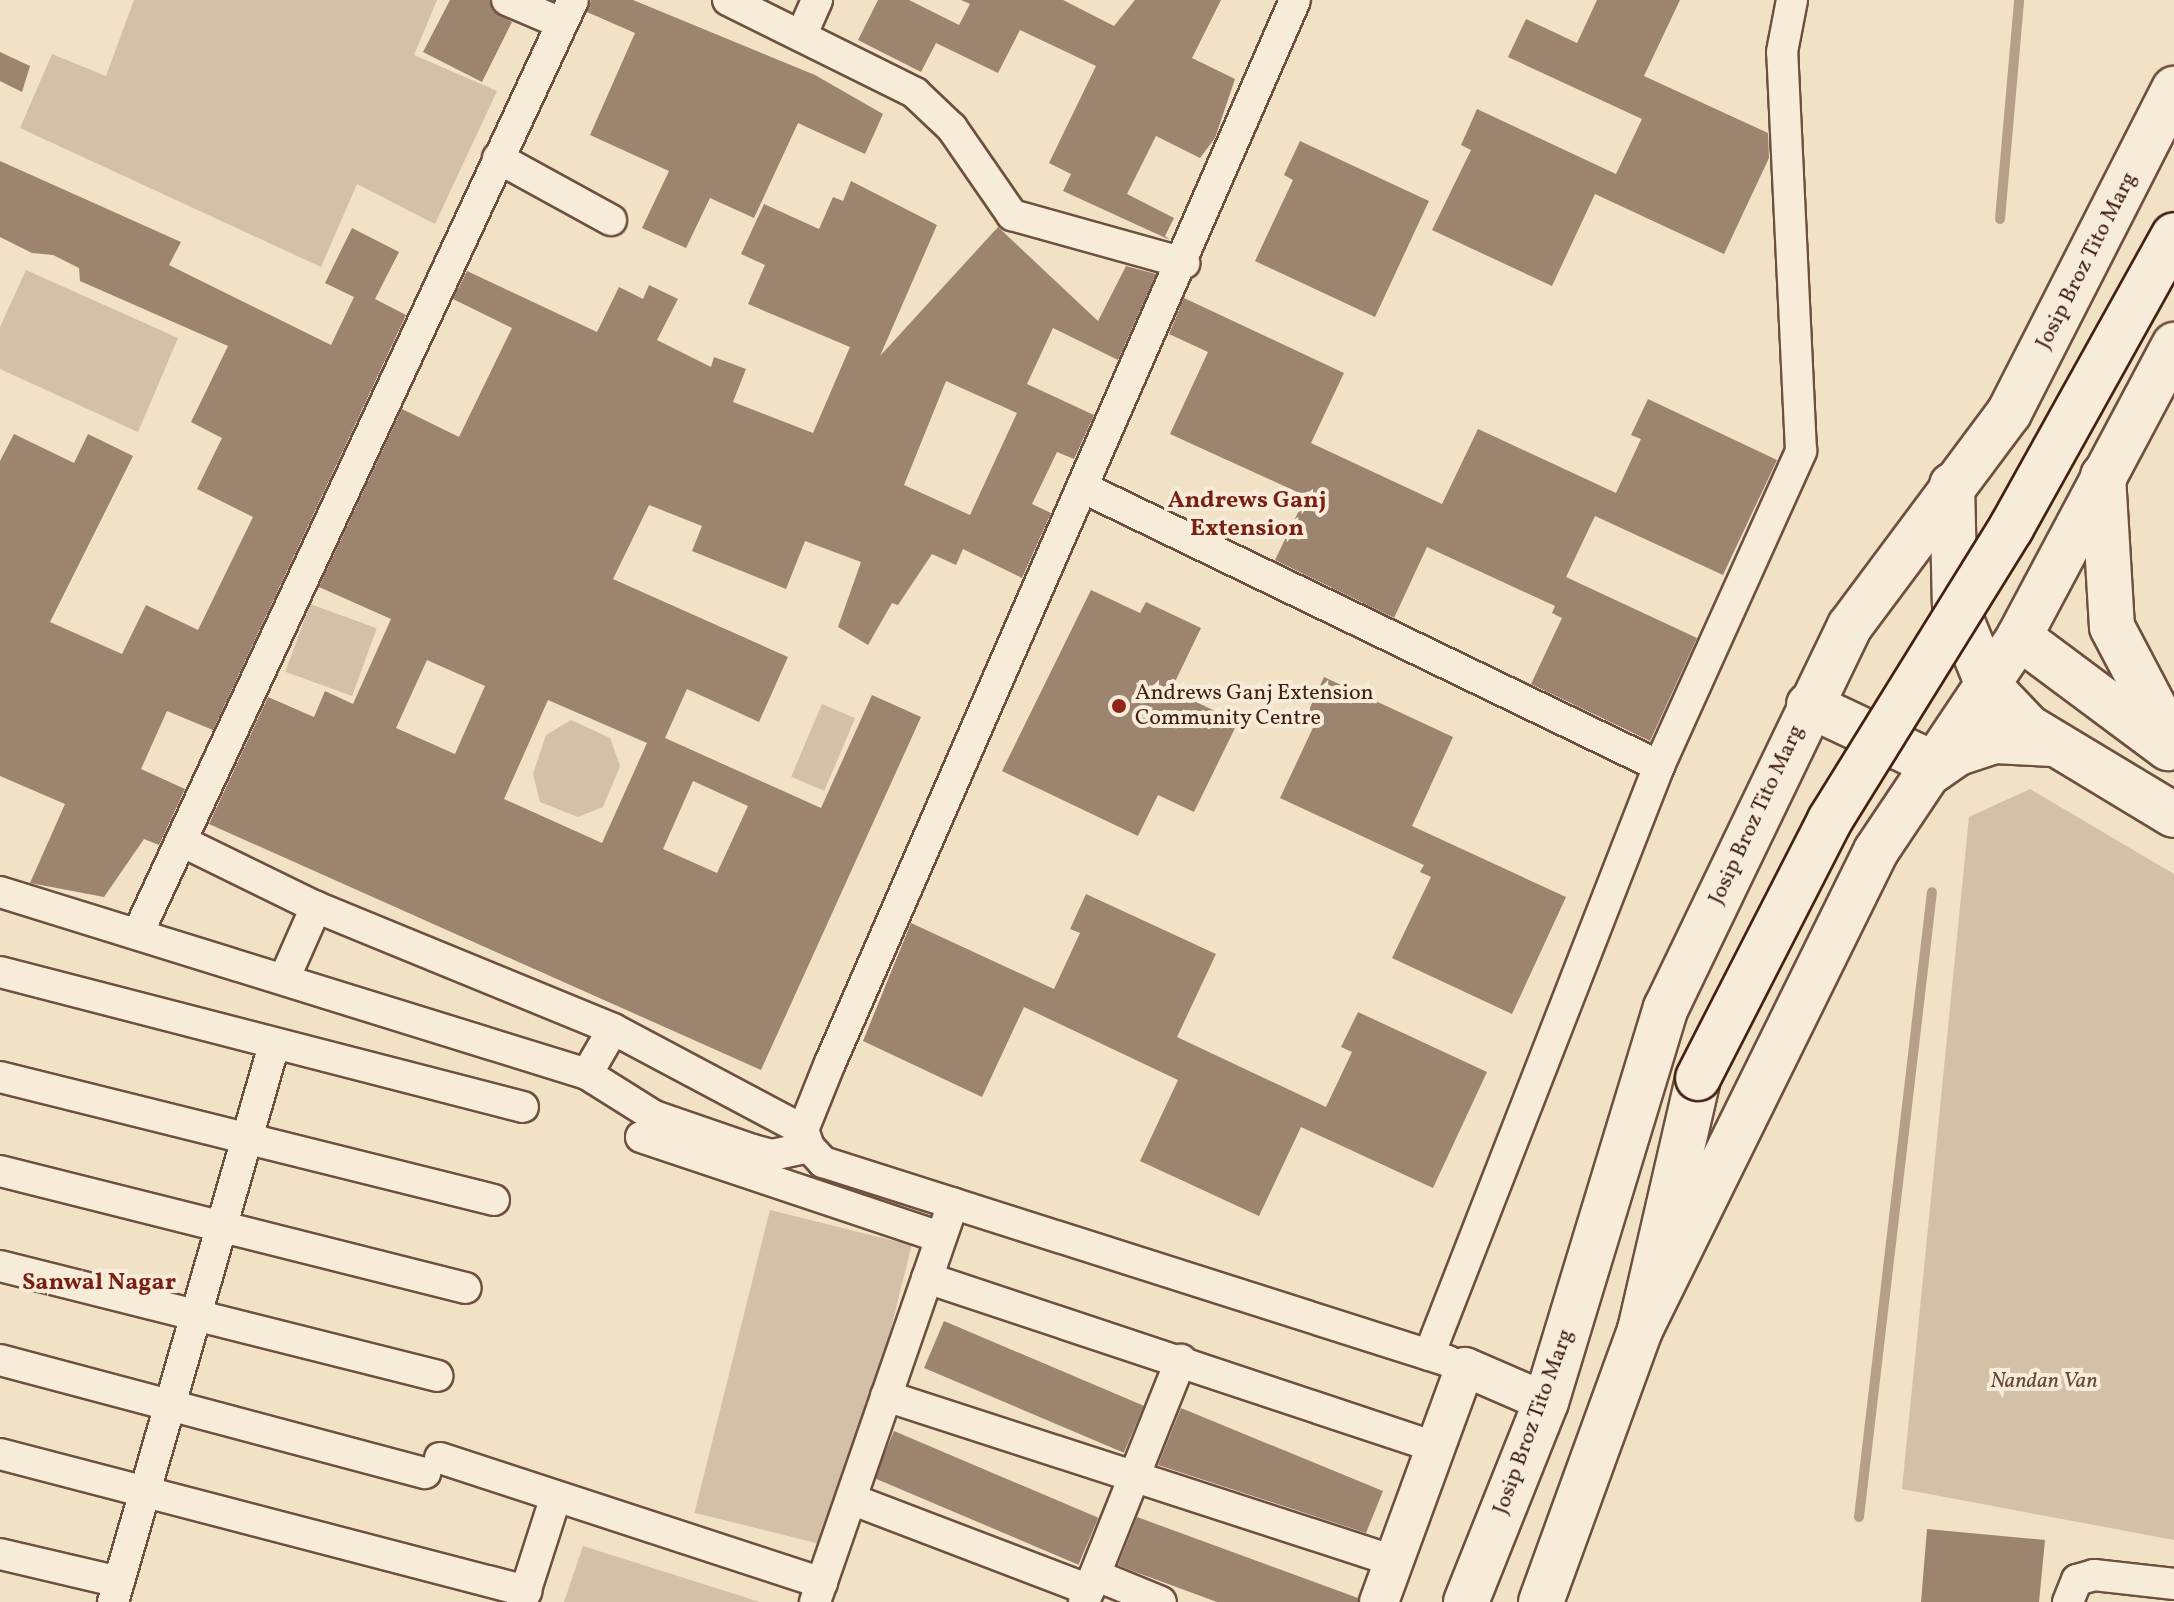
<!DOCTYPE html>
<style>
body{margin:0}
#map{position:relative;width:2174px;height:1602px;overflow:hidden;background:#f1e1c5;font-family:Vollkorn,serif}
div>[style]{position:absolute}
.green>*{inset:0;background:#d3c0a6;transform-origin:0 0}
.stream>*{height:10px;margin:-5px;padding:0 5px;transform-origin:5px;border-radius:5px;background:#b69f88}
.building>*{inset:0;background:#9d846f;transform-origin:0 0}
.roads{filter:drop-shadow(2px 0 #6e503e) drop-shadow(-2px 0 #6e503e) drop-shadow(0 2px #6e503e) drop-shadow(0 -2px #6e503e)}
.minor>*{height:30px;margin:-15px;padding:0 15px;transform-origin:15px;border-radius:15px;background:#f6ecd9}
.tertiary>*{height:38px;margin:-19px;padding:0 19px;transform-origin:19px;border-radius:19px;background:#f6ecd9}
.secondary>*{height:44px;margin:-22px;padding:0 22px;transform-origin:22px;border-radius:22px;background:#f6ecd9}
.bridges{filter:drop-shadow(2px 0 #432011) drop-shadow(-2px 0 #432011) drop-shadow(0 2px #432011) drop-shadow(0 -2px #432011)}
.secondary-bridge>*{height:44px;margin:-22px;padding:0 22px;transform-origin:22px;border-radius:22px;background:#f6ecd9}
.dots>*{width:22px;height:22px;translate:-50% -50%;box-sizing:border-box;border:4px solid #f6ecd9;border-radius:50%}
span{translate:-50% -50%;white-space:nowrap;text-align:center;line-height:1.15;-webkit-text-stroke:8px #f6ecd9;paint-order:stroke}
.street-label{font-size:22px;color:#432011}
.poi-label{font-size:22px;color:#432011}
.left{translate:0 -50%;text-align:left}
.park-label{font-size:22px;color:#674836;font-style:italic}
.neighbourhood-label{font-size:24px;color:#7a1f14;font-weight:700}
</style>
<div id="map">
<div class="green">
<i style="clip-path:polygon(134px 0,437px 0,414px 55px,497px 91px,435px 224px,357px 184px,321px 267px,20px 128px,52px 54px,106px 76px)"></i>
<i style="clip-path:polygon(26px 270px,178px 338px,138px 432px,0 369px,0 327px)"></i>
<i style="left:310px;top:604px;width:71px;height:72px;rotate:20deg"></i>
<i style="left:822px;top:704px;width:36px;height:79px;rotate:23deg"></i>
<i style="clip-path:polygon(571px 720px,610px 738px,620px 766px,603px 807px,578px 817px,540px 802px,533px 774px,546px 735px)"></i>
<i style="clip-path:polygon(2030px 789px,2174px 874px,2174px 1540px,1902px 1489px,1969px 817px)"></i>
<i style="left:770px;top:1210px;width:146px;height:312px;rotate:14deg"></i>
<i style="clip-path:polygon(583px 1546px,760px 1602px,564px 1602px)"></i>
</div>
<div class="stream">
<i style="left:2000px;top:219px;width:220px;rotate:-85deg"></i>
<i style="left:1859px;top:1517px;width:629px;rotate:-83.34deg"></i>
</div>
<div class="building">
<i style="clip-path:polygon(450px 0,489px 0,493px 11px,512px 22px,482px 82px,423px 52px)"></i>
<i style="clip-path:polygon(591px 0,633px 0,815px 75px,883px 114px,865px 154px,798px 123px,754px 218px,710px 198px,686px 248px,642px 228px,669px 171px,590px 135px,635px 33px,587px 12px)"></i>
<i style="clip-path:polygon(878px 0,909px 0,959px 25px,970px 4px,961px 0,1063px 0,1114px 26px,1135px 0,1221px 0,1192px 58px,1235px 79px,1215px 138px,1200px 158px,1156px 136px,1127px 194px,1174px 218px,1165px 236px,1170px 240px,1063px 191px,1071px 174px,1049px 163px,1096px 66px,1020px 30px,998px 73px,936px 43px,921px 72px,858px 40px)"></i>
<i style="clip-path:polygon(1597px 0,1680px 0,1644px 76px,1768px 133px,1769px 158px,1724px 254px,1595px 194px,1552px 286px,1432px 230px,1471px 150px,1461px 145px,1477px 109px,1616px 174px,1642px 119px,1508px 57px,1526px 19px,1577px 43px)"></i>
<i style="clip-path:polygon(0 52px,30px 66px,22px 92px,0 81px)"></i>
<i style="clip-path:polygon(1300px 141px,1429px 201px,1375px 317px,1255px 261px,1293px 180px,1284px 175px)"></i>
<i style="clip-path:polygon(0 161px,181px 242px,169px 265px,331px 345px,354px 297px,325px 283px,352px 228px,399px 252px,375px 299px,406px 315px,213px 730px,167px 711px,141px 769px,185px 789px,159px 845px,144px 839px,104px 897px,30px 883px,65px 804px,0 776px,0 461px,14px 434px,74px 463px,88px 434px,133px 456px,50px 622px,122px 654px,146px 605px,198px 630px,253px 517px,197px 489px,222px 438px,191px 422px,228px 346px,80px 281px,79px 268px,53px 255px,32px 253px,0 237px)"></i>
<i style="clip-path:polygon(evenodd,851px 181px,937px 225px,880px 356px,998px 227px,1098px 321px,1126px 266px,1156px 274px,1118px 360px,1053px 328px,1027px 384px,1094px 415px,1074px 459px,1057px 452px,1032px 504px,1051px 513px,1022px 578px,963px 549px,956px 565px,932px 554px,898px 605px,892px 603px,868px 645px,838px 627px,861px 562px,805px 541px,786px 589px,692px 551px,702px 526px,649px 505px,613px 579px,788px 657px,759px 722px,687px 689px,665px 738px,821px 808px,872px 695px,921px 717px,761px 1070px,209px 824px,268px 697px,314px 717px,325px 691px,353px 704px,391px 619px,319px 587px,402px 409px,459px 437px,512px 328px,453px 299px,467px 271px,597px 332px,619px 287px,643px 299px,649px 285px,678px 299px,657px 340px,711px 367px,714px 357px,746px 369px,733px 402px,813px 433px,850px 347px,748px 304px,765px 265px,741px 254px,764px 204px,819px 229px,833px 197px,843px 201px,851px 181px,946px 381px,1017px 413px,970px 515px,904px 485px,946px 381px,851px 181px,427px 660px,485px 686px,455px 754px,396px 728px,427px 660px,851px 181px,548px 700px,647px 743px,602px 843px,504px 799px,548px 700px,851px 181px,693px 781px,748px 806px,717px 873px,663px 849px,693px 781px)"></i>
<i style="clip-path:polygon(1184px 298px,1344px 373px,1311px 443px,1442px 504px,1478px 429px,1616px 493px,1641px 439px,1631px 435px,1648px 399px,1777px 460px,1723px 575px,1595px 516px,1566px 577px,1697px 638px,1650px 741px,1531px 684px,1562px 618px,1552px 613px,1555px 606px,1427px 547px,1394px 618px,1275px 560px,1306px 496px,1170px 434px,1208px 352px,1169px 334px)"></i>
<i style="clip-path:polygon(1091px 590px,1140px 613px,1146px 602px,1201px 628px,1171px 690px,1238px 722px,1194px 812px,1158px 795px,1138px 836px,1002px 771px)"></i>
<i style="clip-path:polygon(1324px 677px,1453px 737px,1412px 826px,1566px 897px,1512px 1014px,1392px 958px,1431px 877px,1420px 872px,1424px 865px,1280px 798px,1318px 717px,1308px 712px)"></i>
<i style="clip-path:polygon(1086px 894px,1216px 954px,1177px 1037px,1326px 1107px,1352px 1052px,1341px 1047px,1358px 1012px,1487px 1072px,1433px 1188px,1301px 1127px,1259px 1216px,1140px 1161px,1178px 1080px,1024px 1007px,982px 1097px,863px 1041px,911px 923px,1054px 989px,1080px 933px,1070px 929px)"></i>
<i style="left:944px;top:1321px;width:217px;height:51px;rotate:23deg"></i>
<i style="clip-path:polygon(1181px 1408px,1383px 1491px,1366px 1533px,1158px 1465px)"></i>
<i style="left:894px;top:1431px;width:222px;height:51px;rotate:23deg"></i>
<i style="clip-path:polygon(1137px 1517px,1358px 1598px,1358px 1602px,1217px 1602px,1130px 1570px,1118px 1565px)"></i>
<i style="clip-path:polygon(1927px 1529px,2045px 1540px,2039px 1602px,1921px 1602px)"></i>
</div>
<div class="roads">
<div class="minor">
<i style="left:507px;top:0;width:59px;rotate:23.1deg"></i>
<i style="left:728px;top:0;width:209px;rotate:26.4deg"></i>
<i style="left:915px;top:93px;width:51px;rotate:43.4deg"></i>
<i style="left:952px;top:128px;width:106px;rotate:55.4deg"></i>
<i style="left:1012px;top:215px;width:179px;rotate:15.6deg"></i>
<i style="left:802px;top:34px;width:37px;rotate:-66deg"></i>
<i style="left:498px;top:158px;width:129px;rotate:28.8deg"></i>
<i style="left:1084px;top:488px;width:639px;rotate:25.8deg"></i>
<i style="left:181px;top:841px;width:150px;rotate:26.1deg"></i>
<i style="left:0;top:892px;width:615px;rotate:17.23deg"></i>
<i style="left:587px;top:1074px;width:79px;rotate:32.1deg"></i>
<i style="left:654px;top:1116px;width:105px;rotate:19deg"></i>
<i style="left:753px;top:1150px;width:20px;rotate:15deg"></i>
<i style="left:772px;top:1155px;width:38px;rotate:-12deg"></i>
<i style="left:809px;top:1147px;width:18px;rotate:-109deg"></i>
<i style="left:803px;top:1130px;width:72px;rotate:-68.1deg"></i>
<i style="left:830px;top:1063px;width:1160px;rotate:-66.37deg"></i>
<i style="left:138px;top:933px;width:1029px;rotate:-65deg"></i>
<i style="left:0;top:972px;width:540px;rotate:14.47deg"></i>
<i style="left:285px;top:977px;width:77px;rotate:-66.1deg"></i>
<i style="left:316px;top:907px;width:321px;rotate:22.3deg"></i>
<i style="left:613px;top:1029px;width:52px;rotate:120deg"></i>
<i style="left:613px;top:1029px;width:215px;rotate:28deg"></i>
<i style="left:0;top:1077px;width:509px;rotate:13.98deg"></i>
<i style="left:641px;top:1137px;width:315px;rotate:18.5deg"></i>
<i style="left:809px;top:1147px;width:21px;rotate:47deg"></i>
<i style="left:823px;top:1162px;width:656px;rotate:17.66deg"></i>
<i style="left:0;top:1171px;width:480px;rotate:14.1deg"></i>
<i style="left:0;top:1266px;width:451px;rotate:14.1deg"></i>
<i style="left:927px;top:1278px;width:535px;rotate:18.4deg"></i>
<i style="left:1429px;top:1355px;width:632px;rotate:-68.67deg"></i>
<i style="left:1659px;top:766px;width:346px;rotate:-65.7deg"></i>
<i style="left:1801px;top:451px;width:399px;rotate:-92.7deg"></i>
<i style="left:1782px;top:52px;width:53px;rotate:-79.1deg"></i>
<i style="left:0;top:1360px;width:440px;rotate:14.9deg"></i>
<i style="left:886px;top:1396px;width:534px;rotate:17.99deg"></i>
<i style="left:0;top:1454px;width:544px;rotate:14.6deg"></i>
<i style="left:440px;top:1458px;width:402px;rotate:18.1deg"></i>
<i style="left:851px;top:1499px;width:255px;rotate:20.9deg"></i>
<i style="left:0;top:1554px;width:122px;rotate:13.2deg"></i>
<i style="left:1095px;top:1575px;width:71px;rotate:22.2deg"></i>
<i style="left:113px;top:1602px;width:580px;rotate:-73.88deg"></i>
<i style="left:522px;top:1602px;width:111px;rotate:-72.2deg"></i>
<i style="left:815px;top:1602px;width:422px;rotate:-70.9deg"></i>
<i style="left:1084px;top:1602px;width:261px;rotate:-68.2deg"></i>
<i style="left:2068px;top:1602px;width:24px;rotate:-68deg"></i>
<i style="left:2077px;top:1580px;width:18px;rotate:-16deg"></i>
<i style="left:2094px;top:1575px;width:81px;rotate:6.4deg"></i>
</div>
<div class="tertiary">
<i style="left:1379px;top:1602px;width:250px;rotate:-69.9deg"></i>
<i style="left:1465px;top:1367px;width:88px;rotate:23.4deg"></i>
</div>
<div class="secondary">
<i style="left:2103px;top:476px;width:151px;rotate:86.6deg"></i>
<i style="left:2112px;top:627px;width:133px;rotate:62.3deg"></i>
<i style="left:1952px;top:485px;width:120px;rotate:88.6deg"></i>
<i style="left:1955px;top:605px;width:87px;rotate:67.6deg"></i>
<i style="left:1988px;top:685px;width:58px;rotate:46.4deg"></i>
<i style="left:2028px;top:727px;width:170px;rotate:31.1deg"></i>
<i style="left:2019px;top:637px;width:186px;rotate:36.7deg"></i>
<i style="left:1809px;top:705px;width:138px;rotate:25.3deg"></i>
<i style="left:1932px;top:771px;width:32px;rotate:-35deg"></i>
<i style="left:1958px;top:753px;width:39px;rotate:-18deg"></i>
<i style="left:1995px;top:741px;width:58px;rotate:3deg"></i>
<i style="left:1640px;top:1330px;width:534px;rotate:-63.77deg"></i>
<i style="left:1876px;top:851px;width:257px;rotate:-56.2deg"></i>
<i style="left:2019px;top:637px;width:331px;rotate:-62deg"></i>
<i style="left:1466px;top:1602px;width:215px;rotate:-68.2deg"></i>
<i style="left:1546px;top:1402px;width:412px;rotate:-73.1deg"></i>
<i style="left:1666px;top:1008px;width:424px;rotate:-64.3deg"></i>
<i style="left:1850px;top:626px;width:266px;rotate:-53.3deg"></i>
<i style="left:2009px;top:413px;width:364px;rotate:-63deg"></i>
<i style="left:1541px;top:1602px;width:289px;rotate:-70deg"></i>
<i style="left:1640px;top:1330px;width:259px;rotate:-77deg"></i>
</div>
</div>
<div class="bridges">
<div class="secondary-bridge">
<i style="left:1698px;top:1078px;width:290px;rotate:-62.9deg"></i>
<i style="left:1830px;top:820px;width:344px;rotate:-58.2deg"></i>
<i style="left:2011px;top:528px;width:335px;rotate:-60.9deg"></i>
</div>
</div>
<div class="dots">
<i style="left:1119px;top:706px;background:#8f2418"></i>
</div>
<div class="street-label">
<span style="left:2087px;top:261px;rotate:-63deg">Josip Broz Tito Marg</span>
<span style="left:1757px;top:815px;rotate:-65deg">Josip Broz Tito Marg</span>
<span style="left:1534px;top:1422px;rotate:-70deg">Josip Broz Tito Marg</span>
</div>
<div class="poi-label">
<span class="left" style="left:1135px;top:706px">Andrews Ganj Extension<br>Community Centre</span>
</div>
<div class="park-label">
<span style="left:2044px;top:1382px">Nandan Van</span>
</div>
<div class="neighbourhood-label">
<span style="left:1247px;top:516px">Andrews Ganj<br>Extension</span>
<span style="left:99px;top:1284px">Sanwal Nagar</span>
</div>
</div>
